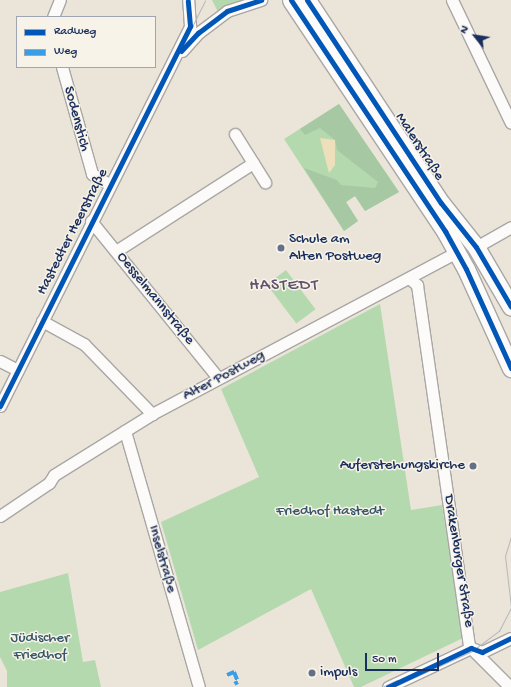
<!DOCTYPE html>
<meta charset="utf-8">
<style>
body{margin:0}
#map{position:relative;width:511px;height:687px;overflow:hidden;background:#ebe5d9;font-family:"Gochi Hand",sans-serif}
div>[style]{position:absolute}
.green>*{inset:0;background:#b5d9ae;transform-origin:0 0}
.forest>*{inset:0;background:#a6c9a3}
.sand>*{inset:0;background:#eddfb9}
.roads{filter:drop-shadow(1px 0 #a8a7a6) drop-shadow(-1px 0 #a8a7a6) drop-shadow(0 1px #a8a7a6) drop-shadow(0 -1px #a8a7a6)}
.street>*{height:11px;margin:-5.5px;padding:0 5.5px;transform-origin:5.5px;border-radius:5.5px;background:#fcfbf9}
.primary>*{height:17px;margin:-8.5px;padding:0 8.5px;transform-origin:8.5px;border-radius:8.5px;background:#fcfbf9}
.tram>*{height:1px;margin:-0.5px;padding:0 0.5px;transform-origin:0.5px;border-radius:0.5px;background:#b6b8bb}
.quiet>*{height:4px;margin-top:-2px;transform-origin:0;background:repeating-linear-gradient(90deg,#3b9de6 0 8px,transparent 0 12px)}
.cycleway>*{height:5px;margin:-2.5px;padding:0 2.5px;transform-origin:2.5px;border-radius:2.5px;background:#0057b8}
.dots>*{width:11px;height:11px;translate:-50% -50%;box-sizing:border-box;border:2px solid #f7f3e8;border-radius:50%}
span{translate:-50% -50%;white-space:nowrap;text-align:center;line-height:1.15;-webkit-text-stroke:3px #f7f3e8;paint-order:stroke}
.street-label{font-size:15px;color:#1b2f5e}
.poi-label{font-size:15px;color:#1b2f5e}
.left{translate:0 -50%;text-align:left}
.right{translate:-100% -50%;text-align:right}
.park-label{font-size:15px;color:#365769}
.quarter-label{font-size:17px;color:#60516d;letter-spacing:1px}
.legend{position:absolute;left:16px;top:16px;width:140px;height:52px;box-sizing:border-box;background:#f7f3e8;border:1px solid #9fa5b1;margin:0;padding:5px 7px;list-style:none;font-size:12px;color:#1b2f5e}
.legend li{display:flex;align-items:center;gap:8px;height:20px}
.legend b{width:20px;border:1px solid #9fa5b1}
.north{position:absolute;left:455px;top:16px;width:40px;height:40px;-webkit-text-stroke:3px #f7f3e8;paint-order:stroke;rotate:300deg;font-size:11px;font-weight:700;line-height:16px;text-align:center;color:#1b2f5e}
.north::after{content:'';display:block;margin:auto;width:14px;height:18px;background:#1b2f5e;clip-path:polygon(50% 0,100% 100%,50% 72%,0 100%)}
.scale{position:absolute;left:365px;top:653px;width:74px;height:18px;box-sizing:border-box;border:2px solid #1b2f5e;border-top:0;padding-left:5px;font-size:12px;line-height:14px;white-space:nowrap;color:#1b2f5e;-webkit-text-stroke:3px #f7f3e8;paint-order:stroke}
</style>
<div id="map">
<div class="green">
<i style="clip-path:polygon(212px 0,243px 0,218px 12px)"></i>
<i style="clip-path:polygon(339px 104px,399px 192px,365px 211px,355px 196px,346px 202px,358px 221px,344px 231px,284px 139px)"></i>
<i style="left:286px;top:270px;width:49px;height:24px;rotate:53deg"></i>
<i style="clip-path:polygon(380px 304px,411px 510px,442px 505px,463px 638px,361px 687px,354px 687px,311px 589px,198px 650px,161px 522px,259px 477px,221px 389px)"></i>
<i style="clip-path:polygon(68px 573px,83px 662px,95px 660px,101px 687px,7px 687px,7px 671px,0 657px,0 592px)"></i>
</div>
<div class="forest">
<i style="clip-path:polygon(339px 104px,399px 192px,365px 211px,355px 196px,346px 202px,358px 221px,344px 231px,304px 168px,337px 180px,341px 185px,375px 188px,378px 182px,337px 150px,335px 140px,320px 128px,305px 135px,300px 129px)"></i>
</div>
<div class="sand">
<i style="clip-path:polygon(320px 138px,335px 140px,335px 165px,329px 173px)"></i>
</div>
<div class="roads">
<div class="street">
<i style="left:452px;top:0;width:136px;rotate:64.4deg"></i>
<i style="left:53px;top:17px;width:18px;rotate:-68deg"></i>
<i style="left:182px;top:51px;width:24px;rotate:-48deg"></i>
<i style="left:198px;top:33px;width:36px;rotate:-37deg"></i>
<i style="left:227px;top:11px;width:36px;rotate:-18deg"></i>
<i style="left:62px;top:67px;width:111px;rotate:74.3deg"></i>
<i style="left:92px;top:174px;width:21px;rotate:31deg"></i>
<i style="left:235px;top:134px;width:57px;rotate:58deg"></i>
<i style="left:91px;top:221px;width:202px;rotate:51deg"></i>
<i style="left:476px;top:247px;width:40px;rotate:-29.7deg"></i>
<i style="left:116px;top:251px;width:163px;rotate:-32.7deg"></i>
<i style="left:409px;top:278px;width:11px;rotate:41deg"></i>
<i style="left:417px;top:285px;width:365px;rotate:81.8deg"></i>
<i style="left:469px;top:646px;width:58px;rotate:45deg"></i>
<i style="left:42px;top:321px;width:48px;rotate:28.7deg"></i>
<i style="left:84px;top:344px;width:98px;rotate:45.8deg"></i>
<i style="left:0;top:361px;width:20px;rotate:27deg"></i>
<i style="left:0;top:406px;width:425px;rotate:-63.4deg"></i>
<i style="left:190px;top:26px;width:26px;rotate:-94deg"></i>
<i style="left:125px;top:431px;width:266px;rotate:73.9deg"></i>
<i style="left:0;top:516px;width:59px;rotate:-34deg"></i>
<i style="left:49px;top:483px;width:9px;rotate:-58deg"></i>
<i style="left:54px;top:475px;width:115px;rotate:-31.9deg"></i>
<i style="left:152px;top:414px;width:345px;rotate:-28deg"></i>
<i style="left:388px;top:687px;width:92px;rotate:-25.2deg"></i>
<i style="left:471px;top:648px;width:12px;rotate:20deg"></i>
<i style="left:482px;top:652px;width:32px;rotate:-26deg"></i>
</div>
<div class="primary">
<i style="left:291px;top:0;width:278px;rotate:56.3deg"></i>
<i style="left:445px;top:231px;width:43px;rotate:61.1deg"></i>
<i style="left:466px;top:269px;width:109px;rotate:65.6deg"></i>
<i style="left:307px;top:0;width:243px;rotate:56.6deg"></i>
<i style="left:441px;top:203px;width:56px;rotate:51.5deg"></i>
<i style="left:476px;top:247px;width:69px;rotate:59.7deg"></i>
</div>
</div>
<div class="tram">
<i style="left:0;top:410px;width:458px;rotate:-63.4deg"></i>
<i style="left:382px;top:687px;width:17px;rotate:-25deg"></i>
<i style="left:393px;top:687px;width:87px;rotate:-24.5deg"></i>
<i style="left:472px;top:651px;width:34px;rotate:-37deg"></i>
<i style="left:499px;top:631px;width:27px;rotate:-63deg"></i>
<i style="left:511px;top:607px;width:51px;rotate:-96.7deg"></i>
<i style="left:505px;top:556px;width:21px;rotate:-73deg"></i>
</div>
<div class="quiet">
<i style="left:227px;top:675px;width:8px;rotate:-23deg"></i>
<i style="left:234px;top:672px;width:11px;rotate:68deg"></i>
<i style="left:238px;top:682px;width:4px;rotate:153deg"></i>
</div>
<div class="cycleway">
<i style="left:291px;top:0;width:278px;rotate:56.3deg"></i>
<i style="left:445px;top:231px;width:43px;rotate:61.1deg"></i>
<i style="left:466px;top:269px;width:109px;rotate:65.6deg"></i>
<i style="left:307px;top:0;width:243px;rotate:56.6deg"></i>
<i style="left:441px;top:203px;width:56px;rotate:51.5deg"></i>
<i style="left:476px;top:247px;width:69px;rotate:59.7deg"></i>
<i style="left:181px;top:51px;width:25px;rotate:-47deg"></i>
<i style="left:198px;top:33px;width:36px;rotate:-37deg"></i>
<i style="left:227px;top:11px;width:36px;rotate:-18deg"></i>
<i style="left:0;top:406px;width:425px;rotate:-63.4deg"></i>
<i style="left:190px;top:26px;width:25px;rotate:-95deg"></i>
<i style="left:388px;top:687px;width:92px;rotate:-25.2deg"></i>
<i style="left:471px;top:648px;width:12px;rotate:20deg"></i>
<i style="left:482px;top:652px;width:32px;rotate:-26deg"></i>
</div>
<div class="dots">
<i style="left:281px;top:248px;background:#646f89"></i>
<i style="left:473px;top:466px;background:#646f89"></i>
<i style="left:312px;top:673px;background:#646f89"></i>
</div>
<div class="street-label">
<span style="left:76px;top:119px;rotate:75deg">Sodenstich</span>
<span style="left:419px;top:147px;rotate:57deg">Malerstraße</span>
<span style="left:73px;top:232px;rotate:-63deg">Hastedter Heerstraße</span>
<span style="left:155px;top:299px;rotate:51deg">Oesselmannstraße</span>
<span style="left:224px;top:376px;rotate:-28deg">Alter Postweg</span>
<span style="left:162px;top:559px;rotate:74deg">Inselstraße</span>
<span style="left:458px;top:561px;rotate:81deg">Drakenburger Straße</span>
</div>
<div class="poi-label">
<span class="left" style="left:289px;top:248px">Schule am<br>Alten Postweg</span>
<span class="right" style="left:465px;top:466px">Auferstehungskirche</span>
<span class="left" style="left:320px;top:673px">impuls</span>
</div>
<div class="park-label">
<span style="left:330px;top:512px">Friedhof Hastedt</span>
<span style="left:40px;top:647px">Jüdischer<br>Friedhof</span>
</div>
<div class="quarter-label">
<span style="left:284px;top:287px">HASTEDT</span>
</div>
<ul class="legend">
<li><b style="height:5px;background:#0057b8"></b>Radweg</li>
<li><b style="height:5px;background:#3b9de6"></b>Weg</li>
</ul>
<div class="north">N</div>
<div class="scale">50 m</div>
</div>
